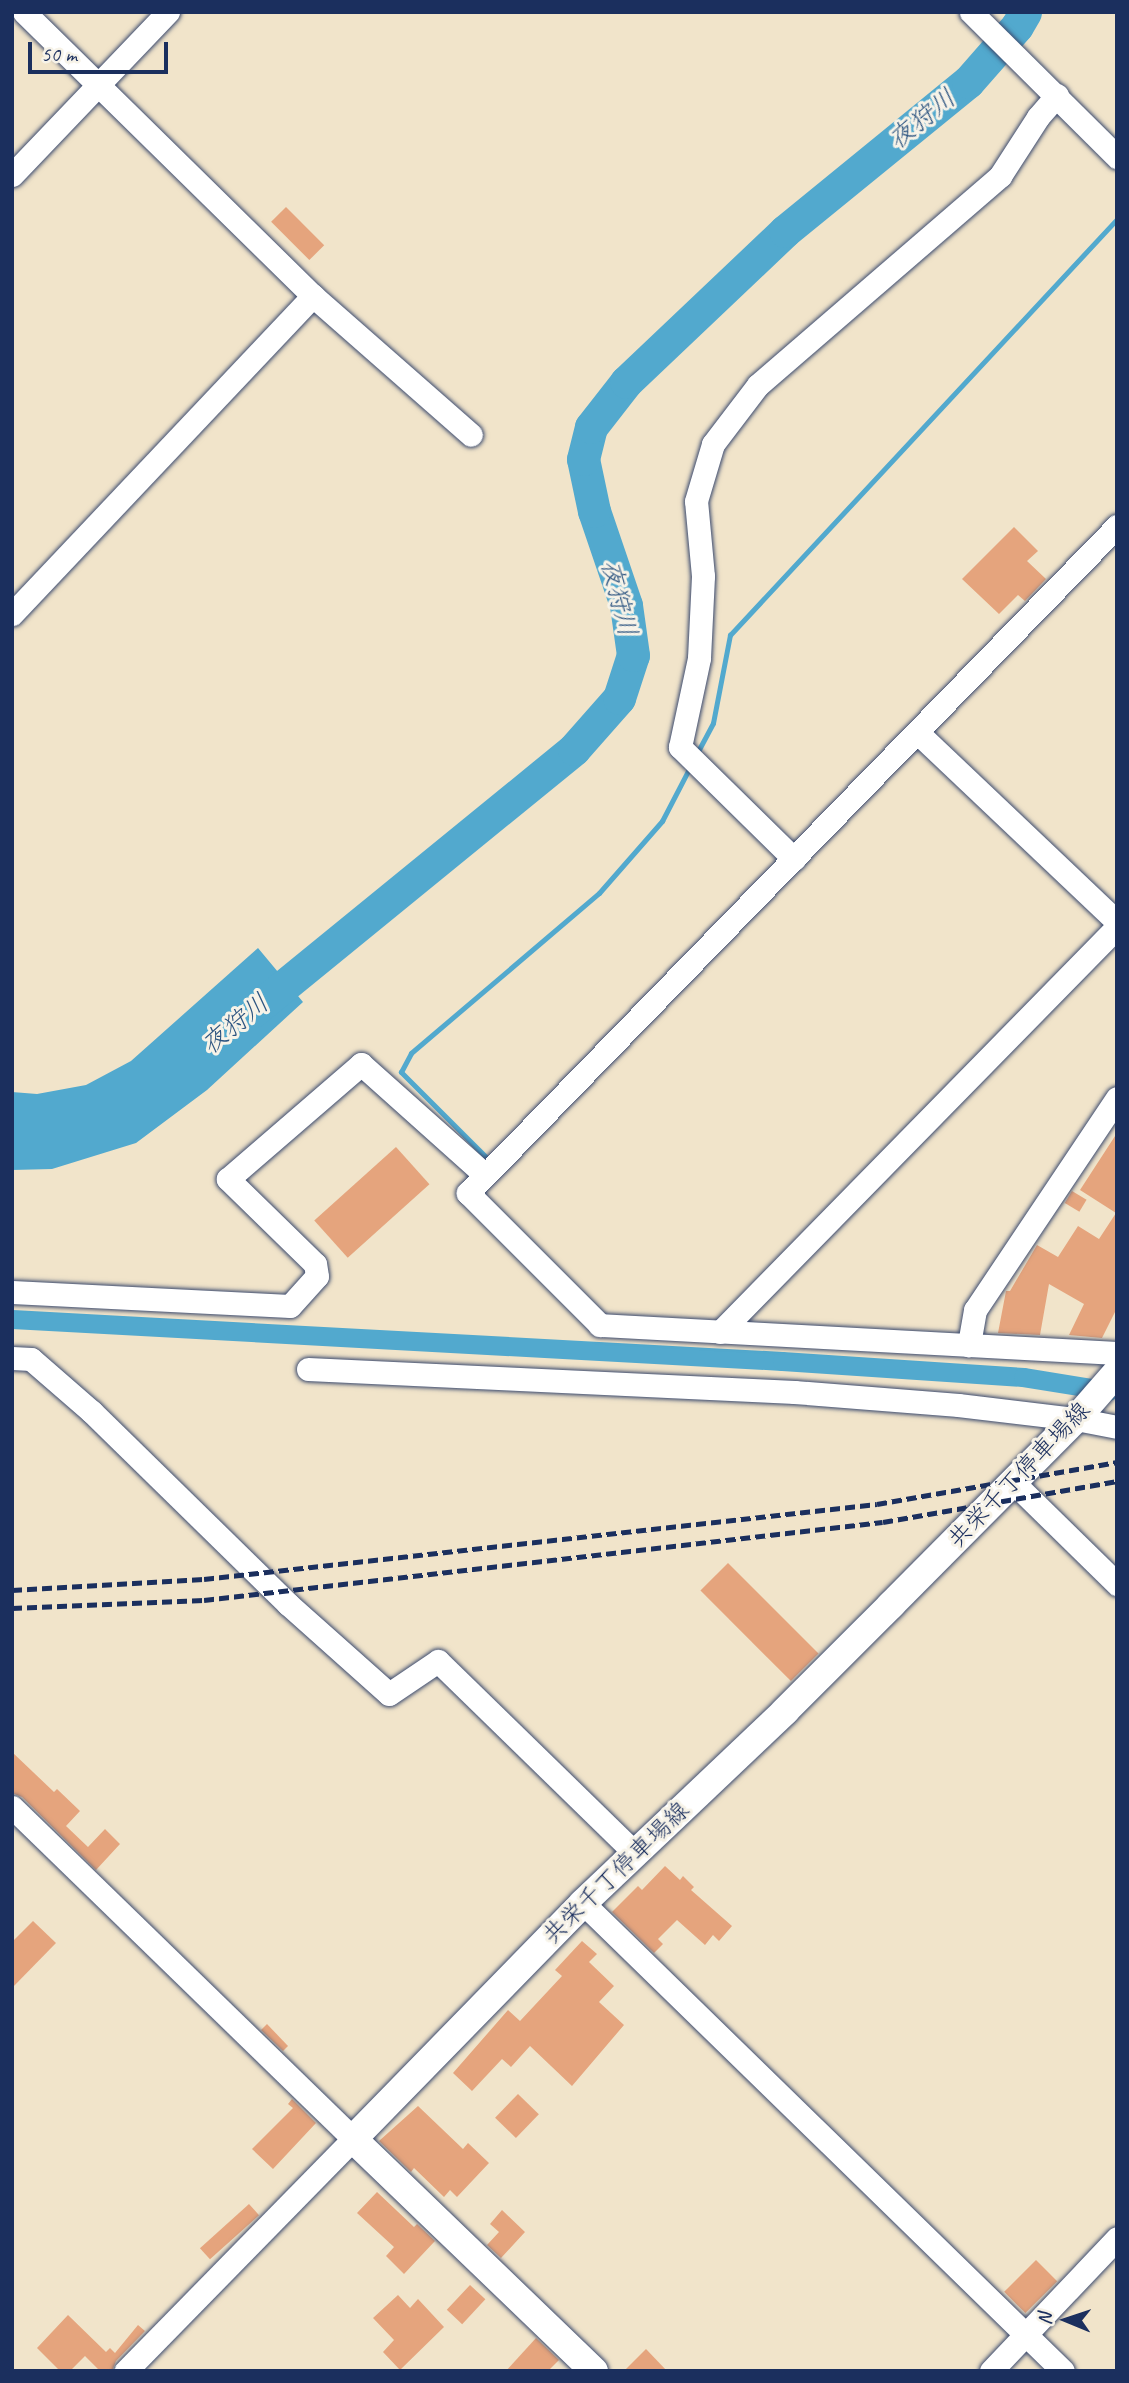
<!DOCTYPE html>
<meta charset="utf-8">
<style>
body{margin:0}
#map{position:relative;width:1129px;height:2383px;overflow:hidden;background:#f1e4ca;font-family:Caveat,"Klee One",sans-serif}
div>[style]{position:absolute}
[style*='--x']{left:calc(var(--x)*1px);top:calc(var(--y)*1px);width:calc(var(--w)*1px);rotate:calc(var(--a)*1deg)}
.water>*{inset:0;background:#52a9ce}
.stream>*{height:5px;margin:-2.5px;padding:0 2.5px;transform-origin:2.5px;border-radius:2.5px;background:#52a9ce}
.canal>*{height:19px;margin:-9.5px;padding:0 9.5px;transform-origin:9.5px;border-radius:9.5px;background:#52a9ce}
.river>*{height:33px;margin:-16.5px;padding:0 16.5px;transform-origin:16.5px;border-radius:16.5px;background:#52a9ce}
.building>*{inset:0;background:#e5a47d;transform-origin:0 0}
.roads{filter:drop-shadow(0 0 2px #3b4a6e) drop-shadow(0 0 2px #3b4a6e)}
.minor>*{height:23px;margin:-11.5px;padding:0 11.5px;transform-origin:11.5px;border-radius:11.5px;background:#fff}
.major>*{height:28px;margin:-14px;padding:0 14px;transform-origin:14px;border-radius:14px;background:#fff}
.rail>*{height:5px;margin-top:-2.5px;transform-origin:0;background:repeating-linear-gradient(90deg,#1b2f5e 0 10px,transparent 0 15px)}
span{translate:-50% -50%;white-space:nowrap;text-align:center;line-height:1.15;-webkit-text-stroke:6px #f7f3e8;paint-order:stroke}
.street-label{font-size:24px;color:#1b2f5e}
.water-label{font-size:26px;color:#2c5480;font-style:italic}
.frame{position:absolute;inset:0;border:14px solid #1b2f5e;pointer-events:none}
.north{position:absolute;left:1031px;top:2285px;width:70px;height:70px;-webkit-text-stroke:5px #f7f3e8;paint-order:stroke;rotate:272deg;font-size:19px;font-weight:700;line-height:28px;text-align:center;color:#1b2f5e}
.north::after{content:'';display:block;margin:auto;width:24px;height:32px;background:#1b2f5e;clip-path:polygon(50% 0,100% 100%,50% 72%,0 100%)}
.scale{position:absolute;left:28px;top:42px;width:140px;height:32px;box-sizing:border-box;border:4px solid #1b2f5e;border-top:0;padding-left:9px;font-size:21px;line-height:24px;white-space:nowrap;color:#1b2f5e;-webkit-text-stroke:5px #f7f3e8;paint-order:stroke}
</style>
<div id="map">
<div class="water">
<div style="clip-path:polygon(258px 948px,303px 1002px,207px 1090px,136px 1143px,52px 1169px,12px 1170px,12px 1092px,37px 1094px,86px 1085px,131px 1061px)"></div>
</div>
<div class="stream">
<div style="--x:696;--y:755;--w:36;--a:-62"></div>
<div style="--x:713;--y:723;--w:90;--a:-79.1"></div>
<div style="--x:730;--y:635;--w:568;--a:-47.07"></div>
<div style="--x:487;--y:1158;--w:122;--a:-135"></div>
<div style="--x:401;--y:1072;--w:21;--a:-62"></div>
<div style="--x:411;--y:1053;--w:247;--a:-40.4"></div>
<div style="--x:599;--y:893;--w:96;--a:-48.8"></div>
<div style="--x:662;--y:821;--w:61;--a:-62.6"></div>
</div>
<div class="canal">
<div style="--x:12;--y:1319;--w:771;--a:3.12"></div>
<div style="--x:782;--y:1361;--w:242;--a:3.8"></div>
<div style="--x:1023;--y:1377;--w:87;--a:9.2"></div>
</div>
<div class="river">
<div style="--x:253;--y:1011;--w:414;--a:-39.2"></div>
<div style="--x:574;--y:749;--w:68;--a:-48.6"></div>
<div style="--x:619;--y:698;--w:45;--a:-72"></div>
<div style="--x:633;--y:655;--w:50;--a:-98"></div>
<div style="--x:626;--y:605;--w:99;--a:-108.8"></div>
<div style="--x:594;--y:511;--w:53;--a:-101.9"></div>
<div style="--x:583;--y:459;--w:33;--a:-76"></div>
<div style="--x:591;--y:427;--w:57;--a:-52.1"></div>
<div style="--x:626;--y:382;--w:219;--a:-43.5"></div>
<div style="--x:785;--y:231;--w:236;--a:-39.2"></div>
<div style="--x:968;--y:82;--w:74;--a:-48.8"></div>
<div style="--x:1017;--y:26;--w:16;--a:-60"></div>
</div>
<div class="building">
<div style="left:286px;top:207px;width:54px;height:21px;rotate:45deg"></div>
<div style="clip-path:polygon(1014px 527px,1038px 551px,1027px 561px,1046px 579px,1025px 601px,1018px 595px,999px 614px,962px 579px)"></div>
<div style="clip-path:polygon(1117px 1133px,1117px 1308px,1102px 1338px,1069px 1335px,1084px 1304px,1049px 1284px,1040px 1335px,998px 1333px,1006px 1291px,1010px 1291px,1037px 1245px,1058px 1257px,1078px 1226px,1099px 1239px,1116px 1213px,1080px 1190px)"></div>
<div style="left:396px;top:1147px;width:50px;height:110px;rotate:48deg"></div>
<div style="left:1072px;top:1191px;width:17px;height:14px;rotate:31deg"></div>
<div style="left:728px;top:1563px;width:128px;height:39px;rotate:45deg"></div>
<div style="clip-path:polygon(12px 1752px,54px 1792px,57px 1789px,80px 1811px,66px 1826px,88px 1847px,105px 1829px,120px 1844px,96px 1870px,22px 1797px,12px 1793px)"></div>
<div style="clip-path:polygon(665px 1866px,680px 1880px,683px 1876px,694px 1887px,691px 1890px,732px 1926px,719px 1941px,713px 1935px,705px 1945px,677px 1920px,658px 1939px,663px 1944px,654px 1953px,612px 1912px,638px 1886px,642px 1890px)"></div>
<div style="clip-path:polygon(33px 1921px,56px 1943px,12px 1988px,12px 1942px)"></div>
<div style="clip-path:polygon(582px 1941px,597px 1954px,589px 1962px,614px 1986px,599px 2002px,624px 2025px,572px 2086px,530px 2046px,511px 2067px,502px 2059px,472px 2091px,453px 2073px,508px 2010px,520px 2021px,562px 1976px,555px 1970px)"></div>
<div style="clip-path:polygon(267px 2024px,288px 2046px,283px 2051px,261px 2030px)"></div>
<div style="left:518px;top:2094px;width:29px;height:33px;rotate:44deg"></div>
<div style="clip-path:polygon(292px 2099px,316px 2123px,273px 2169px,252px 2149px,293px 2108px,288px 2104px)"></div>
<div style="clip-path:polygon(418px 2106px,463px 2149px,468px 2143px,489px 2163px,457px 2197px,450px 2190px,444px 2197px,414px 2168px,411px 2172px,379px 2141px)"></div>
<div style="clip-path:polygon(377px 2192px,414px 2227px,417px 2224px,435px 2241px,404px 2274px,386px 2256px,394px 2247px,357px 2213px)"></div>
<div style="left:249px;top:2204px;width:15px;height:66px;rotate:48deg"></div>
<div style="clip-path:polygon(502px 2210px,525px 2232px,501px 2258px,487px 2245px,499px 2232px,490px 2224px)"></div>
<div style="left:1036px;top:2260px;width:30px;height:45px;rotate:45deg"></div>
<div style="left:470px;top:2285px;width:21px;height:34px;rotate:43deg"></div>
<div style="clip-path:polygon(398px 2295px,410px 2308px,418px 2299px,444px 2327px,400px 2370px,383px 2352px,394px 2340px,373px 2318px)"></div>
<div style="clip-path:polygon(68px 2315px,106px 2352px,110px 2348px,115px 2353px,138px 2325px,145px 2331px,116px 2361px,112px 2371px,100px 2371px,85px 2356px,70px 2371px,60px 2371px,37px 2348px)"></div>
<div style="clip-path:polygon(536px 2338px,559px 2360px,548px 2371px,506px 2371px)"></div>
<div style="clip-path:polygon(646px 2349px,667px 2371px,624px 2371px)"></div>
</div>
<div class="roads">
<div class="minor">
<div style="--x:24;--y:12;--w:405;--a:44.5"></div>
<div style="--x:313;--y:296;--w:210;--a:41.3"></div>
<div style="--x:971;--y:12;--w:206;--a:44.8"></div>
<div style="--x:12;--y:175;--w:226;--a:-46.3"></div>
<div style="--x:12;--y:614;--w:438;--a:-46.6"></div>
<div style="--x:918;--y:733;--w:274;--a:43.5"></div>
<div style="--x:794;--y:859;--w:160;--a:-135.5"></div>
<div style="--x:680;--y:747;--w:91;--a:-77.9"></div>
<div style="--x:699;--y:658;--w:82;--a:-87.2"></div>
<div style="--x:703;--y:576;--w:75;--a:-95.3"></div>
<div style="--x:696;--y:501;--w:59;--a:-73.4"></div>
<div style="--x:713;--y:444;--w:74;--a:-52.7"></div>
<div style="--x:758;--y:385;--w:320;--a:-40.8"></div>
<div style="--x:1000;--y:176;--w:70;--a:-57.2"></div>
<div style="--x:1038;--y:117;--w:29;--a:-49"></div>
<div style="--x:1117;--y:1098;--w:255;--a:123.8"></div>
<div style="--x:975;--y:1310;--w:36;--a:100"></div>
<div style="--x:969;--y:1345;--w:148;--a:3.1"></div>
<div style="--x:12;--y:1292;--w:278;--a:2.9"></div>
<div style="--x:290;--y:1306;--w:40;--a:-48"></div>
<div style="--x:317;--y:1276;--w:12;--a:-99"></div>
<div style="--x:315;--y:1264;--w:122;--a:-135.7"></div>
<div style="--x:228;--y:1179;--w:176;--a:-40.8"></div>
<div style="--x:361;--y:1064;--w:166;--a:41.8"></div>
<div style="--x:720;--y:1332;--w:567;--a:-45.57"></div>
<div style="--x:969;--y:1345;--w:370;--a:-176.9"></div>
<div style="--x:600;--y:1325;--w:187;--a:-135"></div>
<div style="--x:468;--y:1193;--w:931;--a:-45.78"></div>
<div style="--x:12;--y:1358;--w:19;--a:3"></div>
<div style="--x:31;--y:1359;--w:81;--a:41"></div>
<div style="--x:92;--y:1412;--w:274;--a:44.4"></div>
<div style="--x:288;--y:1604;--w:135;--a:41.7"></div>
<div style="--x:389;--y:1694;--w:59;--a:-34"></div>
<div style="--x:438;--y:1661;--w:275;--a:44.3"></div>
<div style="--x:308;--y:1369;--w:487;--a:2.7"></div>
<div style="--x:794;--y:1392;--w:165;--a:4.5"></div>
<div style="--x:958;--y:1405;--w:119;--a:6.8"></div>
<div style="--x:1076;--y:1419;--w:42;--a:11"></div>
<div style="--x:1013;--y:1482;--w:146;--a:44.4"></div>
<div style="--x:12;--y:1807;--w:476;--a:44.2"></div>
<div style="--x:353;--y:2139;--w:325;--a:134.4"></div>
<div style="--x:583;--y:1903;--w:670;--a:44.27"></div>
<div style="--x:991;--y:2371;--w:183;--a:-46.5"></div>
</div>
<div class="major">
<div style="--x:594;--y:2371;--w:335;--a:-136.1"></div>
<div style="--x:353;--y:2139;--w:330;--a:-45.7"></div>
<div style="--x:583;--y:1903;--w:279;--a:-43.5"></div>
<div style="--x:785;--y:1711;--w:150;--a:-45"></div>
<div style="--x:891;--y:1605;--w:262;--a:-45.2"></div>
<div style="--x:1076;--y:1419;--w:62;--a:-48.9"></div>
</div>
</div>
<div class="rail">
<div style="--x:12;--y:1590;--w:192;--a:-3.3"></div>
<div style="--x:204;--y:1579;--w:677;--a:-6.36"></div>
<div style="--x:877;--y:1504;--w:244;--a:-9.9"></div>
<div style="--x:12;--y:1608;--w:192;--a:-2.4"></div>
<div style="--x:204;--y:1600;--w:683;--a:-6.55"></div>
<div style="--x:883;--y:1522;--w:238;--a:-9.9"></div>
</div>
<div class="street-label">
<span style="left:1019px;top:1475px;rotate:-46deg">共栄千丁停車場線</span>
<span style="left:616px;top:1873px;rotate:-44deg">共栄千丁停車場線</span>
</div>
<div class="water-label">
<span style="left:922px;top:119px;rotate:-39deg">夜狩川</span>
<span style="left:619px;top:598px;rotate:76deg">夜狩川</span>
<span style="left:235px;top:1024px;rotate:-39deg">夜狩川</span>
</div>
<div class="frame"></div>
<div class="north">N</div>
<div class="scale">50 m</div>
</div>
